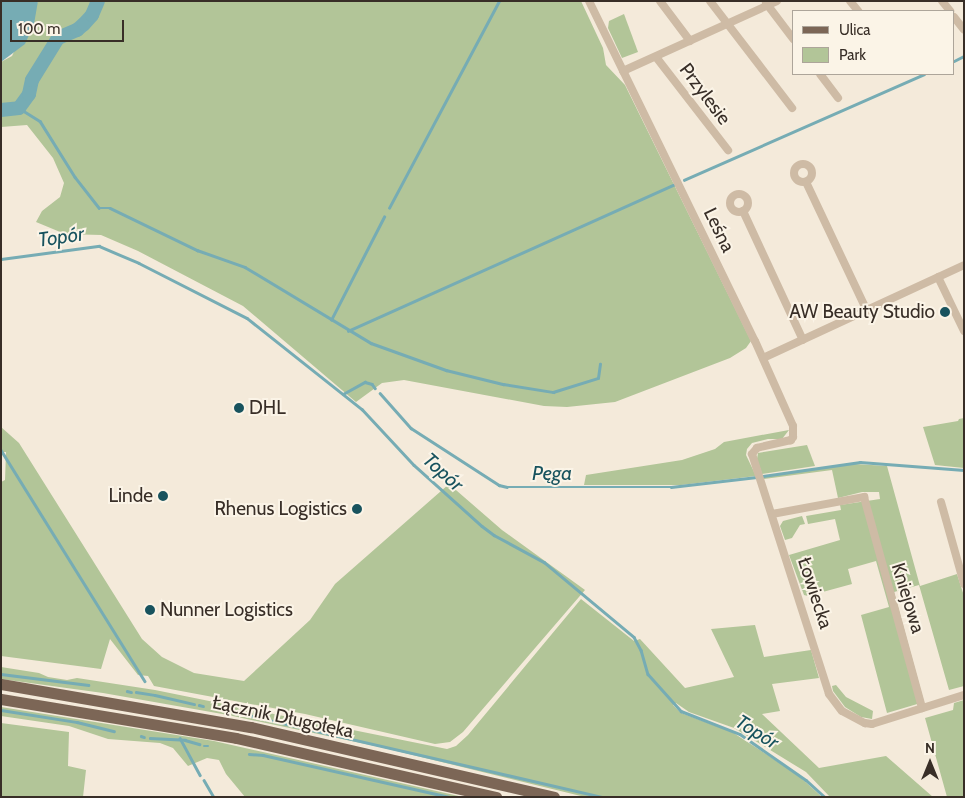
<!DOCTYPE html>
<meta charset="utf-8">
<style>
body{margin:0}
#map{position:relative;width:965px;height:798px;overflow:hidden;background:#f4eada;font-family:Cabin,sans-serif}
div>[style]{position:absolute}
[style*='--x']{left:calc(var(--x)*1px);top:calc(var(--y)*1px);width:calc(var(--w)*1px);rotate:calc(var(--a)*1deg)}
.green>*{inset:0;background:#b2c598}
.water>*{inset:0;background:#76acb4}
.stream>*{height:2.5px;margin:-1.25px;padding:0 1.25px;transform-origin:1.25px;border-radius:1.25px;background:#76acb4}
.river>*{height:14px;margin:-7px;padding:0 7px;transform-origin:7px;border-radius:7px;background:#76acb4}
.street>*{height:8px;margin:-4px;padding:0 4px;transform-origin:4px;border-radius:4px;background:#cebba5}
.street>.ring{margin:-4px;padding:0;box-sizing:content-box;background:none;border:8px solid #cebba5;border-radius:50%}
.primary>*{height:11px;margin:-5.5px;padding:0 5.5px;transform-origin:5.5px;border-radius:5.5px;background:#7c6656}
.dots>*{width:14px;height:14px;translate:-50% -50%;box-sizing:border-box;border:2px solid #fbf4e7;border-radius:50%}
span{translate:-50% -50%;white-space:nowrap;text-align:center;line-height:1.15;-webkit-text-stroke:4px #fbf4e7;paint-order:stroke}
.street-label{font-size:19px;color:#382e27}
.poi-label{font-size:19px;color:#382e27}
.right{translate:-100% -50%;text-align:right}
.left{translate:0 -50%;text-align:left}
.water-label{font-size:20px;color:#18535e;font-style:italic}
.frame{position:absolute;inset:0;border:2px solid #382e27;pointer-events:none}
.legend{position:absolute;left:792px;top:10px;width:162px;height:65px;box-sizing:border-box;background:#fbf4e7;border:1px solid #ada59a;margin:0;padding:6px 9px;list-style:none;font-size:15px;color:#382e27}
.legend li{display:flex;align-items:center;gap:10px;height:25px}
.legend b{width:25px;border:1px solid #ada59a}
.north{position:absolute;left:905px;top:738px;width:50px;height:50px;-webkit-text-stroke:4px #fbf4e7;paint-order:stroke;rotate:0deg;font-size:14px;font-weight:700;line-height:20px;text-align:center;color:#382e27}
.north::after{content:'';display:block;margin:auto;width:18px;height:22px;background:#382e27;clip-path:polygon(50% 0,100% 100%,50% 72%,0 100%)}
.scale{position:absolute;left:10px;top:20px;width:114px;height:22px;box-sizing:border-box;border:2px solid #382e27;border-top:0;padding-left:6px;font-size:15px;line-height:18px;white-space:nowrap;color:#382e27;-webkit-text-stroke:4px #fbf4e7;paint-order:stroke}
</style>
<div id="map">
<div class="green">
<div style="clip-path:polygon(38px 1px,581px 1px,603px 48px,606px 65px,625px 85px,751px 341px,746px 348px,730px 358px,615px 402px,567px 407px,544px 406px,404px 380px,382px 383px,356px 402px,243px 306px,138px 251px,101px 235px,65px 234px,36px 222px,42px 211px,60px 197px,64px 183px,53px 158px,27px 125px,1px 127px,1px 62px,12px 56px)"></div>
<div style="clip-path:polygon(624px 14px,638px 52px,622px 58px,608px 28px,609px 21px)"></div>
<div style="clip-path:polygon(964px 418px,964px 468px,935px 465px,923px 427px,958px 421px,959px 419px)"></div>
<div style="clip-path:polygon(1px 427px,19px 443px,142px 639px,162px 657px,194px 673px,244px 681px,310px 620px,335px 584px,449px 484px,502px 530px,585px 590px,463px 732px,450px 742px,435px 744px,305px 714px,154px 686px,148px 676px,138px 675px,110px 639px,101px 669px,1px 656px,1px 482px,5px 480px,6px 452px,1px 452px)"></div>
<div style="clip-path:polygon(789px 430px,782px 439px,768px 439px,752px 443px,747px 449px,746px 455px,756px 476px,681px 485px,584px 485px,586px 475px,682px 460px,715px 449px,724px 442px)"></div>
<div style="clip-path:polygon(807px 445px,815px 466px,762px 474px,757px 459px,758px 453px)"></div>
<div style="clip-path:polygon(855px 464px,887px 466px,920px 586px,957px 574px,964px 596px,964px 686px,949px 690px,919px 585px,894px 592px,924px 702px,887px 713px,861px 615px,889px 607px,876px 561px,848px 569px,852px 584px,808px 596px,804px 595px,789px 555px,840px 540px,835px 519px,808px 524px,806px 516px,841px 510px,840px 505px,880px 499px,879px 492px,862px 492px,838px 498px,832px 470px,764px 479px,764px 477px)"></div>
<div style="clip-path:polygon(802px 516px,805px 524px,800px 525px,792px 538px,785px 540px,780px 526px,783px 521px)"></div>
<div style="clip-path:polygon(581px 599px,634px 641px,640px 639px,685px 688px,734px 677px,711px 629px,755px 625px,764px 657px,811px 650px,819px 678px,772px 684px,780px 711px,762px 714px,819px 768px,886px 756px,933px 797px,830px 797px,806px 772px,734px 728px,689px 712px,676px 703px,673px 705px,681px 713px,732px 732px,766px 754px,800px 777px,822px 797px,585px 797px,380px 747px,228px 715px,103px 693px,1px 679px,1px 667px,39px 673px,48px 677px,67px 680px,77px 678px,155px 690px,447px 749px,456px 746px,468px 735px)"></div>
<div style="clip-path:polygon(836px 685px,846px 697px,873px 711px,872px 719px,861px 717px,845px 707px,833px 691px,832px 686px)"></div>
<div style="clip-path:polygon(964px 700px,964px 797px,947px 797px,925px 718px,953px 710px,954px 703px)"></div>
<div style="clip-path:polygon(1px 707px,214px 741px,463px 797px,245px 797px,226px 774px,219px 760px,207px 758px,188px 766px,173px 748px,160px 743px,108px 739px,69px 726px,1px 716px)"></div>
<div style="clip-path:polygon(1px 723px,69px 732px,68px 766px,86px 770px,83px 797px,1px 797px)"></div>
</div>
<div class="water">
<div style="clip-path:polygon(1px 1px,38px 1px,34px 24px,25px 44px,1px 62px)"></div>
</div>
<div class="stream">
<div style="--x:954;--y:61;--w:11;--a:-27"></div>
<div style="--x:19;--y:108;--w:25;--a:32"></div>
<div style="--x:40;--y:121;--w:66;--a:58"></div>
<div style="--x:75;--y:177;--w:39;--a:52"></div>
<div style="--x:99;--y:208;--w:11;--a:0"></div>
<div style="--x:110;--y:208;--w:97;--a:25.8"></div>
<div style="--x:197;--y:250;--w:51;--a:19.5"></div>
<div style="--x:245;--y:267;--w:147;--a:31.1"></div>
<div style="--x:371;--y:343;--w:80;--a:19.8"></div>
<div style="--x:446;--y:370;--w:59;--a:13.8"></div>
<div style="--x:503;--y:384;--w:51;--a:9.1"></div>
<div style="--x:553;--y:392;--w:47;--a:-17.3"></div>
<div style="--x:598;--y:378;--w:14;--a:-82"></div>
<div style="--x:684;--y:180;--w:262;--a:-23.8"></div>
<div style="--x:389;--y:208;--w:234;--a:-62"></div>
<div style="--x:1;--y:259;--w:99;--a:-7.6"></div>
<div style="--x:99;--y:246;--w:43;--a:23"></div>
<div style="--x:139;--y:263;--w:121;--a:27"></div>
<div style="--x:247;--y:318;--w:147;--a:38.4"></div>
<div style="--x:362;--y:409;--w:76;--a:47.1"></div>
<div style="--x:414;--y:465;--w:91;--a:41.9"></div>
<div style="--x:482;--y:526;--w:15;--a:37"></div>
<div style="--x:494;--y:535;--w:57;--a:28.4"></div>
<div style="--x:544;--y:562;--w:117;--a:39.8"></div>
<div style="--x:634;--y:637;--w:15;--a:62"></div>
<div style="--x:641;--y:650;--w:25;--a:74"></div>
<div style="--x:648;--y:674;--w:50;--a:48.3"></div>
<div style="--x:681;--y:711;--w:63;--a:21.3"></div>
<div style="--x:740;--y:734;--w:80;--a:34.9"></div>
<div style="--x:806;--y:780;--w:25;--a:42"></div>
<div style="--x:331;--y:320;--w:116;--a:-62.8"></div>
<div style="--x:348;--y:331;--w:359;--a:-24.2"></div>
<div style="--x:380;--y:393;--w:47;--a:48.5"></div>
<div style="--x:411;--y:428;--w:105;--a:32.9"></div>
<div style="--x:499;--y:485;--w:8;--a:14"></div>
<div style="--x:507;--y:487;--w:164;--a:0"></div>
<div style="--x:671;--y:487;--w:86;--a:-6.7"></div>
<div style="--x:343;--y:394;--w:25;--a:-29"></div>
<div style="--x:365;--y:382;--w:7;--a:16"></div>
<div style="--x:372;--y:384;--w:5;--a:53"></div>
<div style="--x:1;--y:450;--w:272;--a:58.1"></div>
<div style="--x:763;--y:476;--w:98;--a:-8.2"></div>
<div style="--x:860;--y:462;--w:104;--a:4.4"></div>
<div style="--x:1;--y:674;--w:88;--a:7.2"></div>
<div style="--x:127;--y:691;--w:4;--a:14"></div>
<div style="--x:136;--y:692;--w:18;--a:9"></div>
<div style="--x:155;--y:695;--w:40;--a:13"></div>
<div style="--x:199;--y:705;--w:4;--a:14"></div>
<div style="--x:1;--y:710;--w:77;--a:9"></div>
<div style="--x:77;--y:722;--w:38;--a:14"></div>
<div style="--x:243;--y:714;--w:369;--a:13"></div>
<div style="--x:141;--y:736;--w:3;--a:18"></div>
<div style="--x:150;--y:738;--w:35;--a:3"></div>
<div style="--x:185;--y:740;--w:15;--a:16"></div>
<div style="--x:180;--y:738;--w:42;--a:61.6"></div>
<div style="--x:204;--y:746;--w:4;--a:0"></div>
<div style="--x:249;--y:754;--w:14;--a:4"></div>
<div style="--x:263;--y:755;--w:192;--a:12.7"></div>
<div style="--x:204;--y:780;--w:20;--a:60"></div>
</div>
<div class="river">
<div style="--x:1;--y:110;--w:18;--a:-6"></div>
<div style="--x:19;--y:108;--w:17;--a:-54"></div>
<div style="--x:29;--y:94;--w:14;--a:-78"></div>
<div style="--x:32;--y:80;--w:49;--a:-58.2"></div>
<div style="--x:58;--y:38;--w:21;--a:-23"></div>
<div style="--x:77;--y:30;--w:9;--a:-41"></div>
<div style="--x:84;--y:24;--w:12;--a:-48"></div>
<div style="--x:92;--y:15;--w:15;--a:-67"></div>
</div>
<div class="street">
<div style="--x:589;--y:1;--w:378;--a:64"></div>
<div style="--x:755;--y:341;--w:93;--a:65.9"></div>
<div style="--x:793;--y:426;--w:11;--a:90"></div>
<div style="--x:793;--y:437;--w:4;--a:124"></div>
<div style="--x:791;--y:440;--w:35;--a:167"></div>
<div style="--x:757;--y:448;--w:8;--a:130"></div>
<div style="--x:752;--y:454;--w:252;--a:72.2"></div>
<div style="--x:829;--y:694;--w:21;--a:53"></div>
<div style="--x:842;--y:711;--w:26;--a:28"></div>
<div style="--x:865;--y:723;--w:7;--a:8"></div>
<div style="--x:872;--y:724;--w:96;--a:-17.5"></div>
<div style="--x:660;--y:1;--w:50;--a:53.1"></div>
<div style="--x:710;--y:1;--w:135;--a:52.5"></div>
<div style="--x:850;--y:1;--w:13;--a:51"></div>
<div style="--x:942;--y:1;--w:13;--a:51"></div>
<div style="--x:766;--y:3;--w:46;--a:52.9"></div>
<div style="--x:954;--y:17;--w:16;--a:52"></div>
<div style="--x:656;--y:57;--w:118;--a:52.3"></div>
<div style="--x:623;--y:71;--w:169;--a:-24.4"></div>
<div style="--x:820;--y:74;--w:30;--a:53"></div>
<div class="ring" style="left:794px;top:164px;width:10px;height:10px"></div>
<div style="--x:806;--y:182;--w:143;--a:64.7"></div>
<div class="ring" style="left:730px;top:194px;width:10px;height:10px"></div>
<div style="--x:743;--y:211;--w:142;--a:65.1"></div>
<div style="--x:938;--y:277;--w:60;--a:64.3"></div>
<div style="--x:763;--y:358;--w:221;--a:-24.8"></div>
<div style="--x:941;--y:502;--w:85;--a:74.3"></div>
<div style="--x:772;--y:514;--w:94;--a:-10.5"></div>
<div style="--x:864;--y:497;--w:219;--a:74.6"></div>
</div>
<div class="primary">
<div style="--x:1;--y:684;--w:254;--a:9.8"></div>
<div style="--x:251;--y:727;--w:311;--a:13"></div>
<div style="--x:1;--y:699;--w:238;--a:9.4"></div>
<div style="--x:236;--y:738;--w:267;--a:12.8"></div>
</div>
<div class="dots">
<div style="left:945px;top:312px;background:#18535e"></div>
<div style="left:239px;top:408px;background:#18535e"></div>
<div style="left:163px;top:496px;background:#18535e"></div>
<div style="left:357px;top:509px;background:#18535e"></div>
<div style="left:150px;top:610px;background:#18535e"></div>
</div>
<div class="street-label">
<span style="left:705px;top:94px;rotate:53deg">Przylesie</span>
<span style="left:719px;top:230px;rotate:64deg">Leśna</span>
<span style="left:815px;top:593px;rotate:72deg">Łowiecka</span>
<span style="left:908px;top:598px;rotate:73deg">Kniejowa</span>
<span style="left:283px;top:717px;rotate:12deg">Łącznik Długołęka</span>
</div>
<div class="poi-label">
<span class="right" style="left:935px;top:312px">AW Beauty Studio</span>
<span class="left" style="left:249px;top:408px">DHL</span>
<span class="right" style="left:153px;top:496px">Linde</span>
<span class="right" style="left:347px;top:509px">Rhenus Logistics</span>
<span class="left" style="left:160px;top:610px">Nunner Logistics</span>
</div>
<div class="water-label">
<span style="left:61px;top:237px;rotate:-8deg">Topór</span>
<span style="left:443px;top:472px;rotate:42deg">Topór</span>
<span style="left:552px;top:473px">Pęga</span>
<span style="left:757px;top:732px;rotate:32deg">Topór</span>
</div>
<div class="frame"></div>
<ul class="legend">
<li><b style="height:6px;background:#7c6656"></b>Ulica</li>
<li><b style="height:14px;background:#b2c598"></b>Park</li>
</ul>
<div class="north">N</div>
<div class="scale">100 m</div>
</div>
